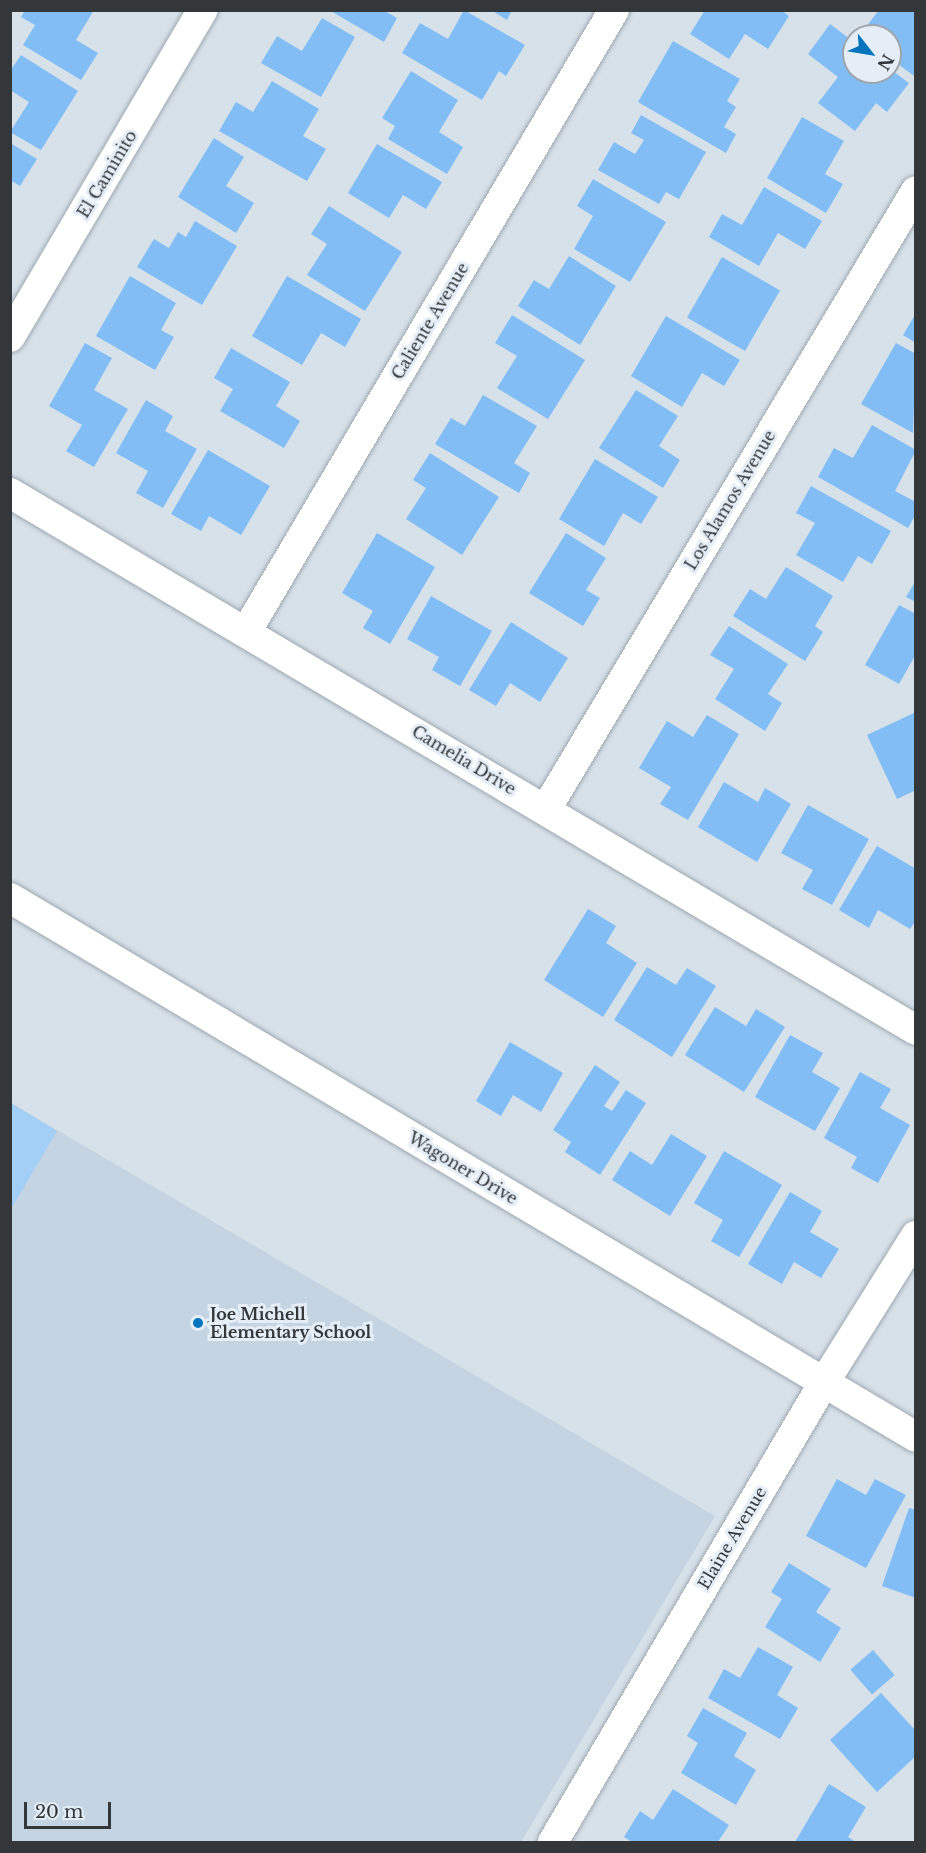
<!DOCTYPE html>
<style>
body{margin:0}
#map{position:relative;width:926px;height:1853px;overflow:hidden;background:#d7e1ea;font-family:"Libre Baskerville",serif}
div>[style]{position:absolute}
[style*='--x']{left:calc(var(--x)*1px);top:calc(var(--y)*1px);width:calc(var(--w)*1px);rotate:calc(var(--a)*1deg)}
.built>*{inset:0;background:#c5d4e2}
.green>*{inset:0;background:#a3cef6}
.building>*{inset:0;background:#82bef5;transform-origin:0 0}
.roads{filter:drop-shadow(0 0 2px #9ea7b0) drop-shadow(0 0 2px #9ea7b0)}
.minor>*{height:30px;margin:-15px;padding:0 15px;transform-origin:15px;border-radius:15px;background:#fff}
.dots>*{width:16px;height:16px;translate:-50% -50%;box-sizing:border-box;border:3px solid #e5eef7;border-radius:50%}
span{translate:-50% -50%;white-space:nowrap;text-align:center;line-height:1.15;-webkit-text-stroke:6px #e5eef7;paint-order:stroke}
.street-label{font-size:16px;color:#33373a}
.poi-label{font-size:16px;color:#33373a;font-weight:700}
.left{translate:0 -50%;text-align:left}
.frame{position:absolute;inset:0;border:12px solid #33373a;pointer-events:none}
.north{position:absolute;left:842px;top:24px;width:60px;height:60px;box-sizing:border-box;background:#e5eef7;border:2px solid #9ea5ab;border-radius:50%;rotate:121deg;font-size:16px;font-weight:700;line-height:24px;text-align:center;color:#33373a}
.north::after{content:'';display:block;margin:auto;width:21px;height:27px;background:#0174be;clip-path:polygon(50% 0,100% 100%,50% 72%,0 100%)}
.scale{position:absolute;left:24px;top:1802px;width:87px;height:27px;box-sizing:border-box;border:3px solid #33373a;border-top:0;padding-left:8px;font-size:18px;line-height:21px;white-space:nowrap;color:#33373a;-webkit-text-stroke:4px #e5eef7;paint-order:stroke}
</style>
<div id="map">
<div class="built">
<div style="clip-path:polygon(11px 1103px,715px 1516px,521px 1842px,11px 1842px)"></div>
</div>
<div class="green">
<div style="clip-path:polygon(11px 1103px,57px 1131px,11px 1209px)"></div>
</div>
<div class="building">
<div style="clip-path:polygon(25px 10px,94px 10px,76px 40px,98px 53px,81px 80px,23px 45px,35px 25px,21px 17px)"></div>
<div style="clip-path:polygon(329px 10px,383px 10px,397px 18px,384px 42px)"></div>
<div style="clip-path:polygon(464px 10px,525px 45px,506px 76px,499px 71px,482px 100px,402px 53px,420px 23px,448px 39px)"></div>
<div style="clip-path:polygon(491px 10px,512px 10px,507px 20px)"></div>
<div style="clip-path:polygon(705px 10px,781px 10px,789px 16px,768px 49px,745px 34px,729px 59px,690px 34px)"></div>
<div style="clip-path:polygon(879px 10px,916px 10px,914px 76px,890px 58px,890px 36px,859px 36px)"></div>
<div style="clip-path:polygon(322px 18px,355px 37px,321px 97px,261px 63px,277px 36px,302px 51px)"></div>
<div style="clip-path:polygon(830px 24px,854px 42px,854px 72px,890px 72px,890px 69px,909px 83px,887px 112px,876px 103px,855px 131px,818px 103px,838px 77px,808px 54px)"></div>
<div style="clip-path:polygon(673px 41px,740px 79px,727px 101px,736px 107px,724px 127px,736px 134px,726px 153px,638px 102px)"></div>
<div style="clip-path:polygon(21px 55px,78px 91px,41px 150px,10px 132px,29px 102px,10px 90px,10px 71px)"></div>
<div style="clip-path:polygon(411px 71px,458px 100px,439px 132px,463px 147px,447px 174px,388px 139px,395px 126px,382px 118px)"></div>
<div style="clip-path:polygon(272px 81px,319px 109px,303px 136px,326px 149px,307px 181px,219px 131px,236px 102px,253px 112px)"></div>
<div style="clip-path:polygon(641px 115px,706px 152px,679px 199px,666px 192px,659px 204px,598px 170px,614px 142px,635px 154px,644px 140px,631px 133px)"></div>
<div style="clip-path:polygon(802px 117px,844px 141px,825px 174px,843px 184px,826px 213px,767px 178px)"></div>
<div style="clip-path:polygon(214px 138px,244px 157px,226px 186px,254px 203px,236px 233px,178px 197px)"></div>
<div style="clip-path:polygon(10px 143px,37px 159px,20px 186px,10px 180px)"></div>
<div style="clip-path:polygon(377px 144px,442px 182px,426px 209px,403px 195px,389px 218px,348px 193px)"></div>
<div style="clip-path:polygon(593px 179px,666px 222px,630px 282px,574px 249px,593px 216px,577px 206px)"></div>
<div style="clip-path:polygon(764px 187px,822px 221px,805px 249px,778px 233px,759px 266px,709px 237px,722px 214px,742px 225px)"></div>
<div style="clip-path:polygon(329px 206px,402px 252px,365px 311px,307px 275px,327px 244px,311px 234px)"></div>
<div style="clip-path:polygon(195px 221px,237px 246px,202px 305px,137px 267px,154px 239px,169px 248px,178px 232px,186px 237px)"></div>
<div style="clip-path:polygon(569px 256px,616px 286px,580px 345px,518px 306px,534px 280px,549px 289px)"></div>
<div style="left:722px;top:257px;width:67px;height:70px;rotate:30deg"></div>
<div style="clip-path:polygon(130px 276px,176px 303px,161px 330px,174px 337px,155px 370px,96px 336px)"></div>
<div style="clip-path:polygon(287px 276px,361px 319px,345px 347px,321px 333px,302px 365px,252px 336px)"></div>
<div style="clip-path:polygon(916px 313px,916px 343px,903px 335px)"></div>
<div style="clip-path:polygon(512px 315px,585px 360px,548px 419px,497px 388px,517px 356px,495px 343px)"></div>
<div style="clip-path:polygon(666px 316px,740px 360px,724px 386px,702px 373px,682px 407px,631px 376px)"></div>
<div style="clip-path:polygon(85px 343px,112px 358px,94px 390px,128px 409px,94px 467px,66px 451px,82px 425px,49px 406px)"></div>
<div style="clip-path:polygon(896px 343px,916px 354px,913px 433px,861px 404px)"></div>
<div style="clip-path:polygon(231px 348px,290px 382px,276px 406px,300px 421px,284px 448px,220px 411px,233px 389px,214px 378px)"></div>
<div style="clip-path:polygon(636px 390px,678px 416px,659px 446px,680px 460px,663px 488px,599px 448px)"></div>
<div style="clip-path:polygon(483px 395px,537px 426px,514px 463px,530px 473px,519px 493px,435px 444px,451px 418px,465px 426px)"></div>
<div style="clip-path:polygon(146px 400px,173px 416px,165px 431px,197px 449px,163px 508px,136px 493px,148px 471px,116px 453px)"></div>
<div style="clip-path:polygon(872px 425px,916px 450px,895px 491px,916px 502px,916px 514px,908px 528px,818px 477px,834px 448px,853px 458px)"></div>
<div style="clip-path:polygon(208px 450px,270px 486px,241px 535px,209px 516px,201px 531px,171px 514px)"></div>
<div style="clip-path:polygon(430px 453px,499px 497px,462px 555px,406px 519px,426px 488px,413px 480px)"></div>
<div style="clip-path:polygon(595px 459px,658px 497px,641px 524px,623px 513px,604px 546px,559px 519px)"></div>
<div style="clip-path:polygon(811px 486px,891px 531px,872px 564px,858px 556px,843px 582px,796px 555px,815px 523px,796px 513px)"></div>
<div style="clip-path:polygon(377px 533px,435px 567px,390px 644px,363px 628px,373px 611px,342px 593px)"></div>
<div style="clip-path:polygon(566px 533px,606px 558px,586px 590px,600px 598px,583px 626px,529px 593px)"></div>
<div style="clip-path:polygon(786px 567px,833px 596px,815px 626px,823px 632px,805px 661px,733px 616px,750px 589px,766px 599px)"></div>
<div style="clip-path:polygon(916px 580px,916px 602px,906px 597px)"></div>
<div style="clip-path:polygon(431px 596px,492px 631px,460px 686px,432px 670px,439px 657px,407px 639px)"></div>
<div style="clip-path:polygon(899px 605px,916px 614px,916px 654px,899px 684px,865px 665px)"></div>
<div style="clip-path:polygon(511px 622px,568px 658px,540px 702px,510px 683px,496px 706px,469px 690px)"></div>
<div style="clip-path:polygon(729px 626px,788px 664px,768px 694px,782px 703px,765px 731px,715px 699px,734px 669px,710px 655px)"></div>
<div style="clip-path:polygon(916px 712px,916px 790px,897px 799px,867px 735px)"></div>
<div style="clip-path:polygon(707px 715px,739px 734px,688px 820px,660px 804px,671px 787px,639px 768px,667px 721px,693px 737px)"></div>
<div style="clip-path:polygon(724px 782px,758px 802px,765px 788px,791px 804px,757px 862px,698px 827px)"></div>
<div style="clip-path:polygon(808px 805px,869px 839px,832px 905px,802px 889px,813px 870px,781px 853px)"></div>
<div style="clip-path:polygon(877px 846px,916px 869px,916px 920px,910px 929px,878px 910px,869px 928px,839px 910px)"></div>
<div style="clip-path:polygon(588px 909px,616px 926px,606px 943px,637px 963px,603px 1017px,544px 980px)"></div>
<div style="clip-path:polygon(647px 967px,676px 985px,687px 968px,716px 986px,672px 1057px,614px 1020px)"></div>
<div style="clip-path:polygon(715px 1007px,746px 1026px,756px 1009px,785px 1027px,744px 1092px,685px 1055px)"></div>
<div style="clip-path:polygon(790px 1035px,823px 1053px,812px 1072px,840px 1088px,815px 1131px,755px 1097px)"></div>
<div style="clip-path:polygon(510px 1042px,563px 1073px,541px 1112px,513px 1095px,501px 1116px,476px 1101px)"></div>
<div style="clip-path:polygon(595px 1065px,620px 1082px,604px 1106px,612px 1111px,626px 1090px,646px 1103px,600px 1175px,565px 1152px,571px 1142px,553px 1130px)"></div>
<div style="clip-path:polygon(860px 1072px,891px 1089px,880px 1108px,910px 1125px,878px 1183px,851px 1168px,857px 1157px,824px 1138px)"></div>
<div style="clip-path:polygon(671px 1134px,707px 1156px,670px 1216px,612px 1180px,630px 1151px,652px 1165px)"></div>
<div style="clip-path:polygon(724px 1151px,782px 1185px,739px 1257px,711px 1241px,723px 1220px,694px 1203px)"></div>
<div style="clip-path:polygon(790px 1192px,822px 1211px,810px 1232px,839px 1249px,821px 1278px,794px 1262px,782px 1284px,748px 1264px)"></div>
<div style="clip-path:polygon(837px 1479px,866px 1495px,875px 1479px,906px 1495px,866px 1568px,806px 1536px)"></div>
<div style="clip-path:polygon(909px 1508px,916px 1510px,916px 1598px,882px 1586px)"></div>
<div style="clip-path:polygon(789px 1563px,831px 1589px,816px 1612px,841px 1628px,820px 1662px,765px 1627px,782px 1599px,771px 1592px)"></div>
<div style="clip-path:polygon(758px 1647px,793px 1667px,777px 1695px,798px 1708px,780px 1739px,708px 1698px,724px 1669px,740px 1678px)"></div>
<div style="left:873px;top:1650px;width:33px;height:30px;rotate:49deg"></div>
<div style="clip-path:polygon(881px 1693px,916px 1731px,916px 1756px,877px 1792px,830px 1740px)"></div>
<div style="clip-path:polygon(703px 1708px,747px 1733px,734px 1756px,756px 1770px,736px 1805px,681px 1773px,698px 1743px,687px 1736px)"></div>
<div style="clip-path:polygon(829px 1784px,866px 1807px,848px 1837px,856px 1842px,795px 1842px)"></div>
<div style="clip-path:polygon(673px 1789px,729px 1825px,718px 1842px,632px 1842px,624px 1837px,640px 1811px,653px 1820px)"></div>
</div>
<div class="roads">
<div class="minor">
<div style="--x:10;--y:337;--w:380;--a:-59.5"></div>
<div style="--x:10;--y:493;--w:1053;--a:30.66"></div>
<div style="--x:246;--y:632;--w:723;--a:-59.39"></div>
<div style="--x:546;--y:809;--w:720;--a:-59.09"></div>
<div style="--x:10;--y:898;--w:1054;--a:30.75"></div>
<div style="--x:553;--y:1842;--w:532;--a:-59.48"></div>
<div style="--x:823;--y:1384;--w:175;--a:-57.9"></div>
</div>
</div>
<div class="dots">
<div style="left:198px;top:1323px;background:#0174be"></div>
</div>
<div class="street-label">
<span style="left:107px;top:174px;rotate:-59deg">El Caminito</span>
<span style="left:430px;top:321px;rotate:-59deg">Caliente Avenue</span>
<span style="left:730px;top:500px;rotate:-59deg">Los Alamos Avenue</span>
<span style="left:464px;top:760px;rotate:31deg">Camelia Drive</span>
<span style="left:463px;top:1168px;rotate:31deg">Wagoner Drive</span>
<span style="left:732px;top:1538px;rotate:-59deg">Elaine Avenue</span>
</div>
<div class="poi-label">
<span class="left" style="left:210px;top:1323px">Joe Michell<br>Elementary School</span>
</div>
<div class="frame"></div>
<div class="north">N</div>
<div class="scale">20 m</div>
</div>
